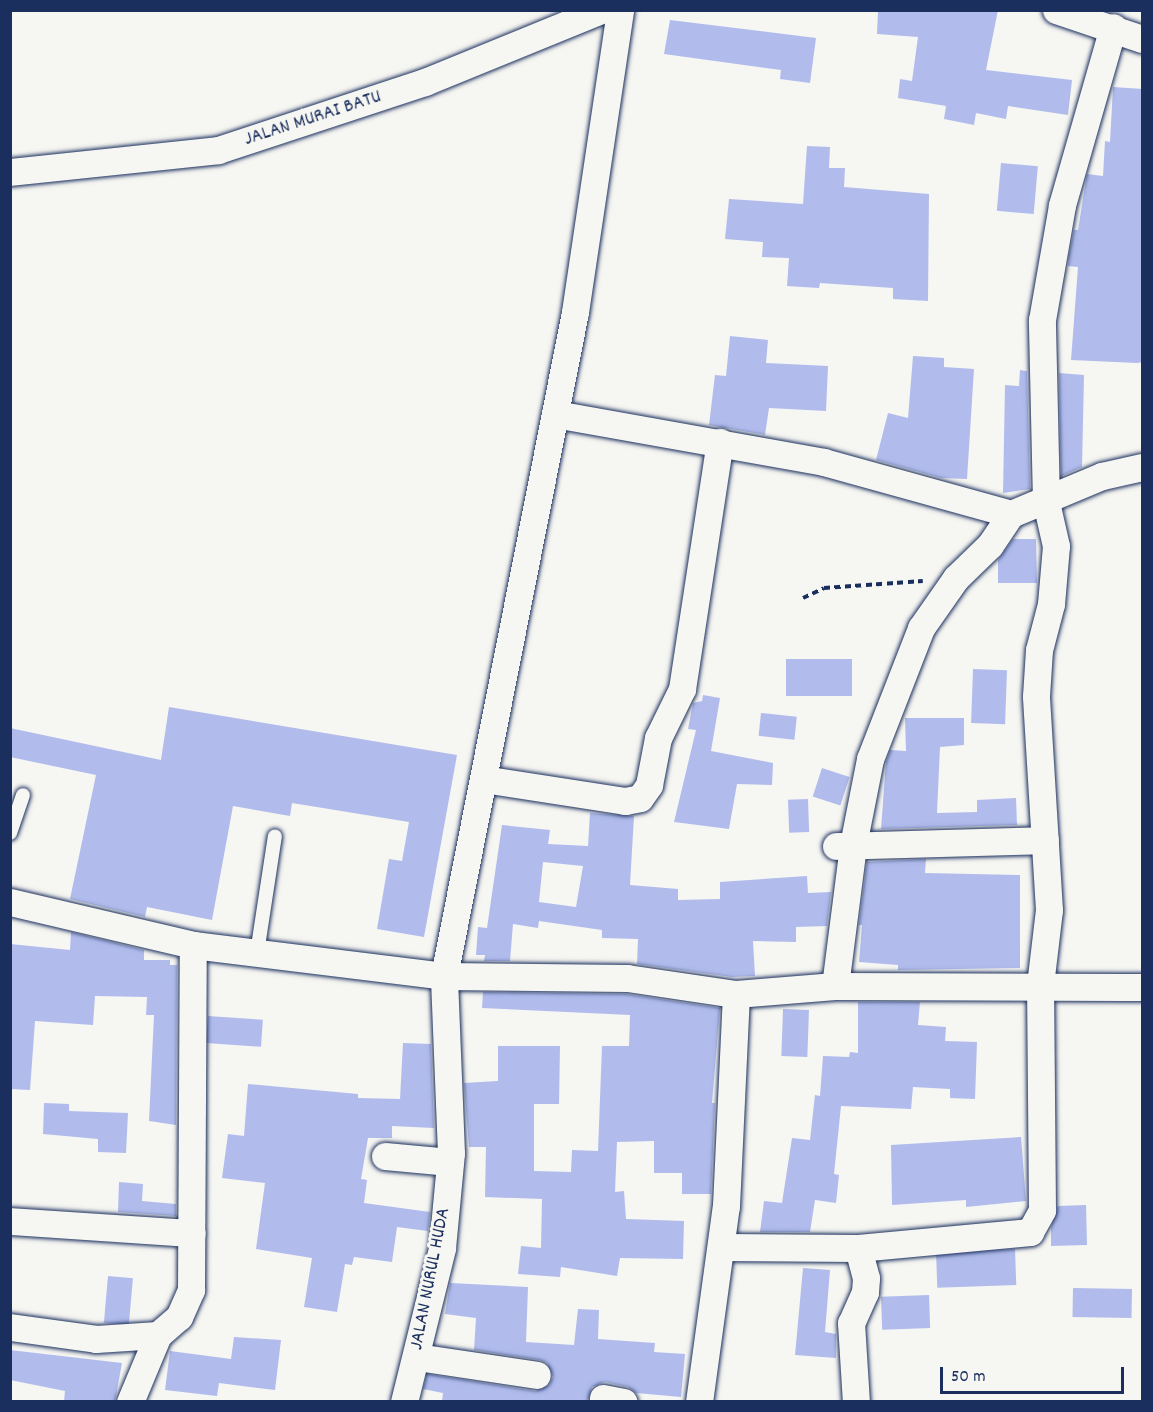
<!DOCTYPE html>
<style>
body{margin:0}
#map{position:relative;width:1153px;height:1412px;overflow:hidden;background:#f6f6f2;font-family:Dekko,sans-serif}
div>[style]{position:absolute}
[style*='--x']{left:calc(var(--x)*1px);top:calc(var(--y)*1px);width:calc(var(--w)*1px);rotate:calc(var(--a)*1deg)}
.building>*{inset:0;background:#b1bced;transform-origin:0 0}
.path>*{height:4px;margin-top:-2px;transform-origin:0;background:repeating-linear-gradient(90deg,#1b2f5e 0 6px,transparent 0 10.5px)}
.roads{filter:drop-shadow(0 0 2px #1b2f5e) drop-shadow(0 0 2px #1b2f5e)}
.lane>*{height:14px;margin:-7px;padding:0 7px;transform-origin:7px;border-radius:7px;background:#f6f6f2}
.street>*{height:27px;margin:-13.5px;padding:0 13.5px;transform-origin:13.5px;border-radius:13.5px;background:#f6f6f2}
span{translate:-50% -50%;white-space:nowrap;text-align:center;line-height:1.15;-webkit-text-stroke:6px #f6f6f2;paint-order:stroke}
.street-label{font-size:20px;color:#1b2f5e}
.frame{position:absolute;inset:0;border:12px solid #1b2f5e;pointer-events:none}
.scale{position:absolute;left:940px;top:1367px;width:184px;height:27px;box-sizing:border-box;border:3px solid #1b2f5e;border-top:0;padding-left:8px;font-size:18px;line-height:21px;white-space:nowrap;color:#1b2f5e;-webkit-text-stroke:4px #f6f6f2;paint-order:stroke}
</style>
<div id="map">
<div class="building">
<div style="clip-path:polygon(878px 10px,998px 10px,986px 70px,1072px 80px,1068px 115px,1008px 106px,1006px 119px,976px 113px,974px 125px,944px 119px,946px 106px,898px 98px,900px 79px,912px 81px,918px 37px,877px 34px)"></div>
<div style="clip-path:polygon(670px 20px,816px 38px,810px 83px,780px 79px,781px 70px,664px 54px)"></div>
<div style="clip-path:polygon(1113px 87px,1143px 89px,1143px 362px,1137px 363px,1071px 360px,1078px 267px,1068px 266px,1069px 255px,1074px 230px,1078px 230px,1087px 174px,1103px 176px,1105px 141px,1110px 142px)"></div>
<div style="clip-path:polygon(807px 146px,830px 147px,829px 168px,845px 168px,844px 187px,929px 194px,928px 301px,893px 299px,893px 288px,820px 283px,819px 288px,787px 286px,789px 258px,762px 257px,763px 242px,725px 239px,729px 199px,803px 204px)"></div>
<div style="left:1001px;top:163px;width:37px;height:48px;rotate:5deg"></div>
<div style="clip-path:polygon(730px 336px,768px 340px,766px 363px,828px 366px,826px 411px,769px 408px,765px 435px,709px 425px,715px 375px,726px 376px)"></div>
<div style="clip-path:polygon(913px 356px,944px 358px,944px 367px,974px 369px,967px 479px,941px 478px,876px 460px,888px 413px,908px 418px)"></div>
<div style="clip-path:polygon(1020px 370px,1027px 371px,1030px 489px,1003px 493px,1005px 385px,1019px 386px)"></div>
<div style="clip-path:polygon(1059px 373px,1084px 375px,1082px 467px,1061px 476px)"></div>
<div style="clip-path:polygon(1013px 539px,1036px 539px,1037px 583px,998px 583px,998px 560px)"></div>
<div style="left:852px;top:659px;width:37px;height:66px;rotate:90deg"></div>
<div style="left:973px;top:669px;width:34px;height:54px;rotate:2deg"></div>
<div style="clip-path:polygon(703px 695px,720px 698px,711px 751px,773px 763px,772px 785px,737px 784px,729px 829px,674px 822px,696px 730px,688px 729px,693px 703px,702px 701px)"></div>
<div style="clip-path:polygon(169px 707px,457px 755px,424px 937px,377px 929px,389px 859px,402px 861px,409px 822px,292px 803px,290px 816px,233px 806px,212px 920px,147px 907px,145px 917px,70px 899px,96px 775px,10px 757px,10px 728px,161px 760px)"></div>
<div style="left:761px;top:713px;width:36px;height:23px;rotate:6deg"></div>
<div style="clip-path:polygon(905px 718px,964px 718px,964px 745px,940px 747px,937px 813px,977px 812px,977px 800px,1016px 798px,1017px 825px,881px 829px,886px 762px,890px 750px,906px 751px)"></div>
<div style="left:822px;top:768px;width:29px;height:30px;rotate:18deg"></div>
<div style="left:808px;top:799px;width:33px;height:20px;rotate:88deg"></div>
<div style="clip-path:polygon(evenodd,590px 813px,634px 816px,630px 885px,678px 889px,678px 900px,720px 899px,720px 882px,807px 876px,808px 893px,831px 892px,827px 926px,796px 927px,796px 942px,753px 941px,755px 976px,732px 977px,637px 964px,638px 939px,602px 938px,602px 930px,539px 921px,538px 928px,513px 924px,510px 961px,484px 961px,485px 955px,476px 955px,478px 927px,487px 928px,502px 825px,550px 830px,548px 844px,588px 846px,590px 813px,543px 862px,583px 866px,576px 907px,539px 902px,543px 862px)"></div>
<div style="clip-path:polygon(926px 859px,925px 873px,1020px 875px,1020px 968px,898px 970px,898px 965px,859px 962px,862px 925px,859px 925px,867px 862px)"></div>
<div style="clip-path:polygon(71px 932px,144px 950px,144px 960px,170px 960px,170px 965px,177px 965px,176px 1125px,149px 1121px,154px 1015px,146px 1015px,147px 997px,95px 996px,93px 1025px,35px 1021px,30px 1090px,10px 1089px,10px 944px,70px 950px)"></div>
<div style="clip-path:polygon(483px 992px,626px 994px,720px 1008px,712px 1103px,715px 1103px,711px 1194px,682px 1194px,682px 1173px,654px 1173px,654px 1141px,617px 1142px,615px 1192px,624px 1191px,626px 1219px,684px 1221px,683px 1259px,620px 1258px,617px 1276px,561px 1267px,560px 1277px,518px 1274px,521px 1246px,541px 1248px,542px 1199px,485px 1197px,486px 1147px,469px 1147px,464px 1083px,498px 1081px,498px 1046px,560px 1046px,559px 1104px,534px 1104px,534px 1171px,571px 1172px,572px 1150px,598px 1151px,602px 1046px,629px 1046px,630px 1015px,482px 1008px)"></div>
<div style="clip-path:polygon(858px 1002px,920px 1002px,918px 1025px,946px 1027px,945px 1041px,977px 1042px,975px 1099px,950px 1098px,950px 1089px,913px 1087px,911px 1109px,841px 1106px,834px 1174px,839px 1175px,836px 1203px,815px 1200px,810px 1232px,760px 1232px,764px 1201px,782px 1203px,792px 1138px,810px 1140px,815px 1095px,820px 1096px,823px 1056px,849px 1057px,850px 1052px,858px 1053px)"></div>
<div style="left:783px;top:1009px;width:26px;height:47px;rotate:2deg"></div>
<div style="left:208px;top:1016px;width:55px;height:27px;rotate:4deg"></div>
<div style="clip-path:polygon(403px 1043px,431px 1044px,434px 1128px,392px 1126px,392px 1138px,368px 1138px,361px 1179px,367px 1180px,364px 1203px,430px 1212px,428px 1231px,397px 1227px,392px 1262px,354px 1257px,352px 1265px,345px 1264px,337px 1312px,304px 1307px,312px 1258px,256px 1249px,265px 1183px,222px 1178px,228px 1134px,244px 1136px,248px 1084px,358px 1094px,358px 1098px,400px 1099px)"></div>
<div style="clip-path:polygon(44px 1103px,69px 1104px,69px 1111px,128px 1113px,126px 1153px,98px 1152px,98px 1139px,43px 1134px)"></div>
<div style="clip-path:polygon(1021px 1137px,1026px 1201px,966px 1207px,966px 1200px,892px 1205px,891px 1145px)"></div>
<div style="clip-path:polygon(119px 1182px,143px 1184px,142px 1201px,176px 1204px,176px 1216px,118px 1212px)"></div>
<div style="clip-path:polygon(1086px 1205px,1087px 1245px,1051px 1246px,1051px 1227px,1058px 1206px)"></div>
<div style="left:1015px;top:1249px;width:36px;height:79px;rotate:88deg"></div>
<div style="clip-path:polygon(803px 1268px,830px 1270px,825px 1332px,836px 1334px,836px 1358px,795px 1355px)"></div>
<div style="left:108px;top:1276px;width:25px;height:47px;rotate:5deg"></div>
<div style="clip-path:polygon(450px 1283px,528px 1287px,526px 1342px,574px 1345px,578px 1309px,599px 1310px,598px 1339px,655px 1343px,654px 1352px,685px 1354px,681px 1397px,636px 1393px,628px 1387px,605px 1382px,592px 1387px,588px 1401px,442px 1401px,443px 1393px,423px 1389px,427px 1374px,535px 1391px,549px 1385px,553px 1377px,547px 1363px,540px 1360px,474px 1350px,476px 1318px,445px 1314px)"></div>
<div style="left:1073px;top:1288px;width:59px;height:29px;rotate:1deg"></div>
<div style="left:929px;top:1295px;width:33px;height:48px;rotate:88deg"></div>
<div style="clip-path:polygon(234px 1337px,281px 1340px,275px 1390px,219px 1383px,217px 1396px,165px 1390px,170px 1351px,231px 1359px)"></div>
<div style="clip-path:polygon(10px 1350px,122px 1363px,115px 1401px,64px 1401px,65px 1391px,10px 1380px)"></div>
</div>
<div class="path">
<div style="--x:803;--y:598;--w:23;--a:-25"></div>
<div style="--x:824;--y:588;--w:99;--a:-4"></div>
</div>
<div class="roads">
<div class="lane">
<div style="--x:10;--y:833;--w:40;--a:-71.1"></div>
<div style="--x:257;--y:953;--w:118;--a:-81.3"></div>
</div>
<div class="street">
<div style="--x:1056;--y:10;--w:91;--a:18.6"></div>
<div style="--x:10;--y:172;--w:209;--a:-6"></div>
<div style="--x:218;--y:150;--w:218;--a:-18.2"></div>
<div style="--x:425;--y:82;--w:190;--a:-22.2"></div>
<div style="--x:555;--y:414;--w:273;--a:10.1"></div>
<div style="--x:824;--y:462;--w:194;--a:15.5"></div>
<div style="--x:483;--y:779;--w:144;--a:8.8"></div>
<div style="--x:625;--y:801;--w:15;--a:-11"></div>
<div style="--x:640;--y:798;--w:16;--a:-55"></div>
<div style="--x:649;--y:785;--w:48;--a:-79.2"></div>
<div style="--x:658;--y:738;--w:55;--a:-63.9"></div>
<div style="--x:682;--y:689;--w:250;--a:-81.3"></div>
<div style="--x:836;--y:846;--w:209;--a:-1.6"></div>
<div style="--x:10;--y:902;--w:188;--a:13.2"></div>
<div style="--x:193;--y:945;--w:253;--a:7"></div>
<div style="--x:444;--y:976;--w:183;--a:0.6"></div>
<div style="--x:627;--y:978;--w:110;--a:8.4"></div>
<div style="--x:736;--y:994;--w:99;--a:-4.6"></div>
<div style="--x:835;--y:986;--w:307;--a:0.2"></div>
<div style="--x:835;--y:986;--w:142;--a:-82.7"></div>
<div style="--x:853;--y:845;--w:88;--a:-78.8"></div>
<div style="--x:870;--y:759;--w:141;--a:-68.7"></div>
<div style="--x:921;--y:628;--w:61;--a:-55"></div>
<div style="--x:956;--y:578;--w:47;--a:-44.1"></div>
<div style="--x:990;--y:545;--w:37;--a:-56"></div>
<div style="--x:1011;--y:514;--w:99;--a:-22.7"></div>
<div style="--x:1102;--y:476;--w:41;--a:-12.7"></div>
<div style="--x:385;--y:1156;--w:65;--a:5.3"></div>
<div style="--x:10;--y:1221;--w:182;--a:3.8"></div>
<div style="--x:722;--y:1247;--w:136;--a:0.4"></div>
<div style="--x:858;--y:1248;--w:31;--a:75"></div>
<div style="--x:866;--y:1278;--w:14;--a:94"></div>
<div style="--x:865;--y:1292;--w:34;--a:114"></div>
<div style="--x:851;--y:1323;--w:79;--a:86.4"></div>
<div style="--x:858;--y:1248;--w:173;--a:-5.3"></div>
<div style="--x:1030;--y:1232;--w:25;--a:-61"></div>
<div style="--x:1042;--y:1210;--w:225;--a:-90.5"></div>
<div style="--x:1040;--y:985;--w:76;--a:-83.2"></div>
<div style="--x:1049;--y:910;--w:214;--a:-93.5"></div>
<div style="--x:1036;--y:696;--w:46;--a:-86.3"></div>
<div style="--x:1039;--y:650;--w:48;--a:-75.4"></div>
<div style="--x:1051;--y:604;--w:58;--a:-85.1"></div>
<div style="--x:1056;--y:546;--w:45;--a:-102.8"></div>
<div style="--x:1046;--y:502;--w:182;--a:-91.3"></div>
<div style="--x:1042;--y:320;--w:117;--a:-80.1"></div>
<div style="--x:1062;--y:205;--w:185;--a:-74"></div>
<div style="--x:10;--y:1327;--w:87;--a:7.9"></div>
<div style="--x:96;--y:1339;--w:62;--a:-3.7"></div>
<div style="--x:417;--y:1357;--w:121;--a:8.5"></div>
<div style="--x:603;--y:1398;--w:21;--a:11"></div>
<div style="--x:130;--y:1402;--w:73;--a:-67.3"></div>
<div style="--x:158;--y:1335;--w:28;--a:-41"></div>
<div style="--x:179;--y:1317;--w:30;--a:-66"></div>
<div style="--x:191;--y:1290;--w:345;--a:-89.7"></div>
<div style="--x:404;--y:1402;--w:159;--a:-76.1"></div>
<div style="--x:442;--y:1248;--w:95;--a:-84.6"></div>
<div style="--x:451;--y:1153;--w:177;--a:-92.3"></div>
<div style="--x:444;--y:976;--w:677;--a:-78.84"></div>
<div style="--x:575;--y:312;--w:305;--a:-81.5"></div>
<div style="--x:699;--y:1402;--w:198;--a:-82.2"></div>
<div style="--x:726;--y:1206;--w:212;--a:-87.3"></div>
</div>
</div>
<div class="street-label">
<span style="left:313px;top:119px;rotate:-18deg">JALAN MURAI BATU</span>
<span style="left:431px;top:1279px;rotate:-79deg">JALAN NURUL HUDA</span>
</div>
<div class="frame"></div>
<div class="scale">50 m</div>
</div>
